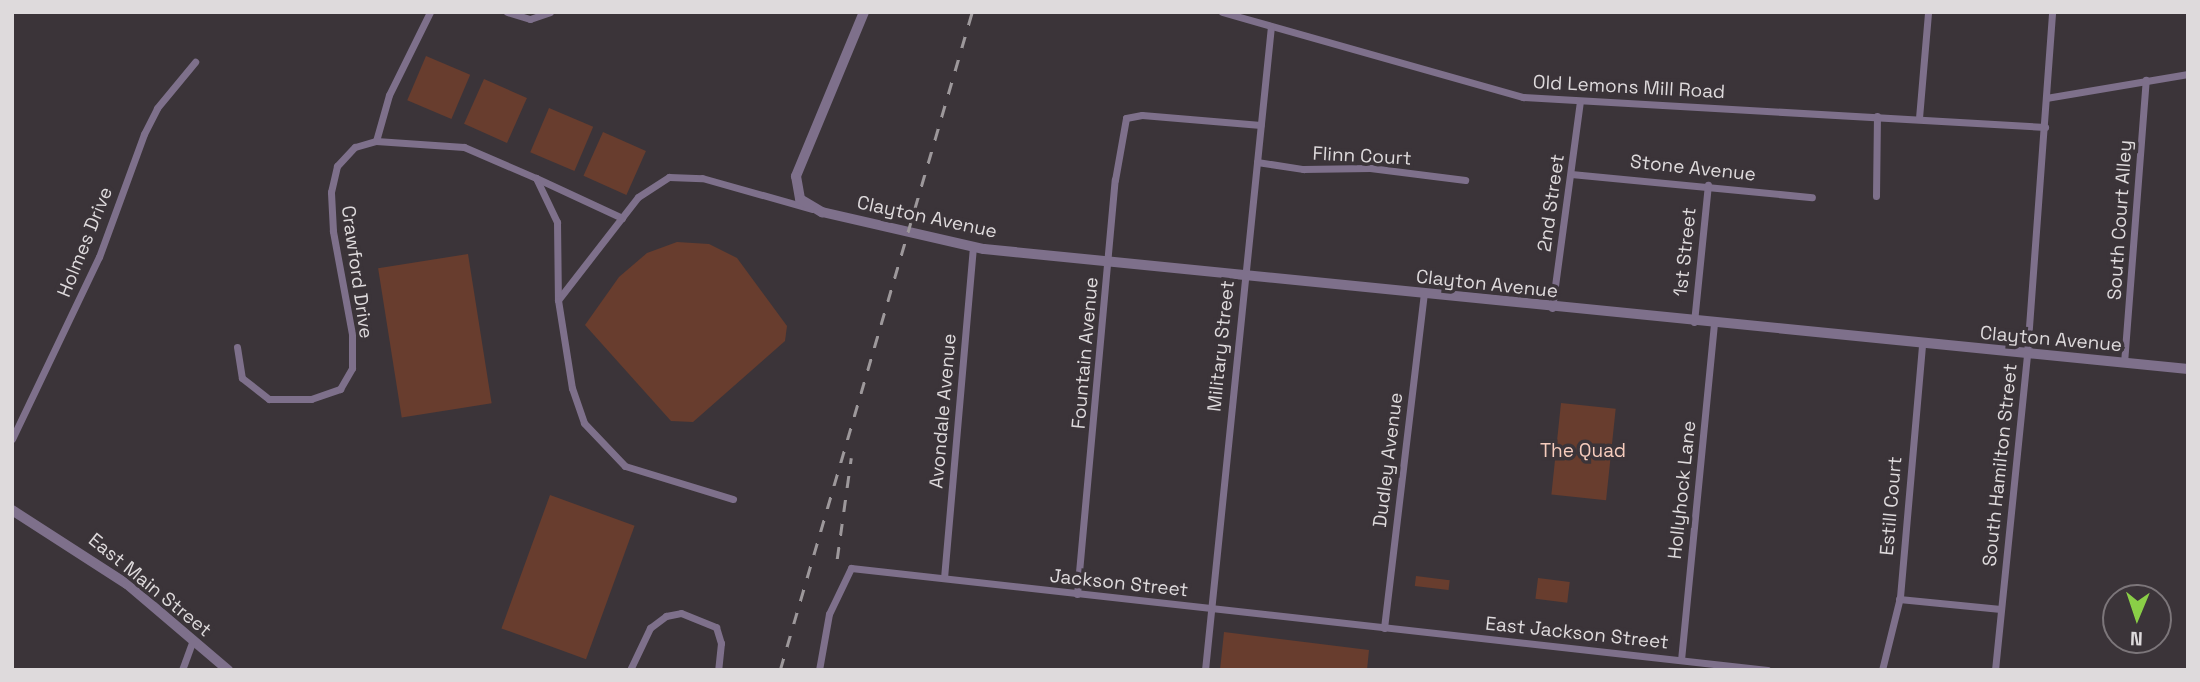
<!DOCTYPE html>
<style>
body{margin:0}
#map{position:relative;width:2200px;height:682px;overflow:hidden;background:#3b3439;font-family:"Space Grotesk",sans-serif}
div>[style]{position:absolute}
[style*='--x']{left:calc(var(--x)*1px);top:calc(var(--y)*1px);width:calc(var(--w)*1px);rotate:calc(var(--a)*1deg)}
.green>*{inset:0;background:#683d2e;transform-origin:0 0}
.minor>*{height:7px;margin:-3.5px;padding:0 3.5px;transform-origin:3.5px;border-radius:3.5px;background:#7e708b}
.tertiary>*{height:10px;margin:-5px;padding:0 5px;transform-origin:5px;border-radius:5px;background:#7e708b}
.rail>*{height:2.5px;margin-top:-1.25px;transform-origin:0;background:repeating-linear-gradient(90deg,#9d989b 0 12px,transparent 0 24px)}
span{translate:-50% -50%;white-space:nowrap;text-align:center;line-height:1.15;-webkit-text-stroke:7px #3b3439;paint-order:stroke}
.street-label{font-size:19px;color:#dedadc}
.park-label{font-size:19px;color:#f6ccbd}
.frame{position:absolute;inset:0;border:14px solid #dedadc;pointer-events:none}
.north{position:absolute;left:2102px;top:584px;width:70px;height:70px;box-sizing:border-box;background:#3b3439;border:2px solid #7c767a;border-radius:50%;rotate:182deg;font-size:19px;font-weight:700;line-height:28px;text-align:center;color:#dedadc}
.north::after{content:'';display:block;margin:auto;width:24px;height:32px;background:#8ace47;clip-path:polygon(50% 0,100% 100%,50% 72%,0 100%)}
</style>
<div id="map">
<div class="green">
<div style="left:426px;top:56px;width:48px;height:48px;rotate:23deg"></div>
<div style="left:484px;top:79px;width:47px;height:49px;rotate:24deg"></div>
<div style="left:549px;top:108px;width:48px;height:48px;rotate:23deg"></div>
<div style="left:603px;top:132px;width:47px;height:48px;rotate:24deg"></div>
<div style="clip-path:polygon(677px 242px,709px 244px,737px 258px,787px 326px,785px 341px,693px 422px,671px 421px,585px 325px,619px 277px,647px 253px)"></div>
<div style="left:468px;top:254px;width:151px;height:91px;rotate:81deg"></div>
<div style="left:1561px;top:403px;width:55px;height:92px;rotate:6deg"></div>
<div style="left:550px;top:495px;width:90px;height:142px;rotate:20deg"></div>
<div style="left:1416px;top:576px;width:34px;height:10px;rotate:7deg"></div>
<div style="left:1538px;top:578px;width:32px;height:21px;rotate:7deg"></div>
<div style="clip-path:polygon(1224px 632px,1369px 650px,1367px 670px,1220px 670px)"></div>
</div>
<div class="minor">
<div style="--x:507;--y:12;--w:24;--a:17"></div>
<div style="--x:530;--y:19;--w:21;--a:-19"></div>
<div style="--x:1222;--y:12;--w:313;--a:15.8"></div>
<div style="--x:1523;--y:97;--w:523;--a:3.29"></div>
<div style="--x:2046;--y:98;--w:144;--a:-9.6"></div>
<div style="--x:1919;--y:118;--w:106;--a:-85.1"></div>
<div style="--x:376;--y:141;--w:48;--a:-74.2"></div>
<div style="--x:389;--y:95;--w:93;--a:-63.7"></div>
<div style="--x:1257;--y:162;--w:47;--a:8.7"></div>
<div style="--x:1303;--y:169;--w:67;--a:-0.9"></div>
<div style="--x:1370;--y:168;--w:96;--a:7.2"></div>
<div style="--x:1571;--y:174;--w:242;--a:5.5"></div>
<div style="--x:536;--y:178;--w:95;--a:24.9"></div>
<div style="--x:1876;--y:196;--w:80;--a:-89.3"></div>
<div style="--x:558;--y:300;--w:130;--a:-52.2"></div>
<div style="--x:638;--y:197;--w:37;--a:-33"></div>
<div style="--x:669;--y:177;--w:33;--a:2"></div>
<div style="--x:702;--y:178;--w:114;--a:15.7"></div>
<div style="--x:1552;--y:308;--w:208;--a:-82.3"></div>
<div style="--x:1694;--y:322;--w:138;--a:-84.2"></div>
<div style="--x:237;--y:347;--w:31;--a:81"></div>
<div style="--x:242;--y:378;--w:34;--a:38"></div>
<div style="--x:269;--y:399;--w:42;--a:0"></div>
<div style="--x:311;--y:399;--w:31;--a:-19"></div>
<div style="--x:340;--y:389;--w:24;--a:-60"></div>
<div style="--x:352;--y:368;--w:34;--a:-90"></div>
<div style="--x:352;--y:334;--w:105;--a:-100.5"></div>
<div style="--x:333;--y:231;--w:39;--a:-93"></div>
<div style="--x:331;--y:192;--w:27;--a:-77"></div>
<div style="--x:337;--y:166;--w:26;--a:-47"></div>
<div style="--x:355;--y:147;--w:22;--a:-16"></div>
<div style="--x:376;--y:141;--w:88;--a:3.9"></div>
<div style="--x:464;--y:147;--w:78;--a:23.3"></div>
<div style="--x:536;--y:178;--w:49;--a:64.5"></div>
<div style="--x:557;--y:222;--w:78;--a:89.3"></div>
<div style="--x:558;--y:300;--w:89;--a:81"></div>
<div style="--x:572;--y:388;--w:37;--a:71"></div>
<div style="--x:584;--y:423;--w:59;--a:46.4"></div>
<div style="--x:625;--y:466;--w:113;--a:17"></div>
<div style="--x:2124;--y:363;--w:284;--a:-85.6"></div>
<div style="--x:12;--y:439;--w:202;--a:-64.5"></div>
<div style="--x:99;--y:257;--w:131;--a:-69.9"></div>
<div style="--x:144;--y:134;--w:29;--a:-63"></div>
<div style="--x:157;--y:108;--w:60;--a:-50.4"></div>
<div style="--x:944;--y:578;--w:333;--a:-85"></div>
<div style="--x:1077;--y:594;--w:416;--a:-84.8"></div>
<div style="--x:1115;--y:180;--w:63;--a:-79.9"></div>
<div style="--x:1126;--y:118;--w:16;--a:-11"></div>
<div style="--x:1142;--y:115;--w:119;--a:4.8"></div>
<div style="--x:1899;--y:599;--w:102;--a:5.6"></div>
<div style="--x:1384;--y:628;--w:335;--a:-83.2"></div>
<div style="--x:1681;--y:660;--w:338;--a:-84.4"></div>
<div style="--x:182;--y:670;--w:32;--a:-70"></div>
<div style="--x:630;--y:670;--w:47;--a:-64.5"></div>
<div style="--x:650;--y:628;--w:20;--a:-37"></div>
<div style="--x:666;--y:616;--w:15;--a:-11"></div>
<div style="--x:681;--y:613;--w:38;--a:22"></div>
<div style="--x:716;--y:627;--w:17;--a:73"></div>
<div style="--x:721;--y:643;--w:27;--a:96"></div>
<div style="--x:819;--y:670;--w:57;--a:-79.9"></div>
<div style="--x:829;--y:614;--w:51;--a:-64.4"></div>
<div style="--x:851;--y:568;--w:922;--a:6.35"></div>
<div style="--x:1205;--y:670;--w:647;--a:-84.15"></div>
<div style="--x:1882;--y:670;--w:75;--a:-76.1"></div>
<div style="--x:1900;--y:597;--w:254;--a:-85"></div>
<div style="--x:1995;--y:670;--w:318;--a:-84.2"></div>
<div style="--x:2027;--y:354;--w:343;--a:-85.8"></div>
</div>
<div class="tertiary">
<div style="--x:864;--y:12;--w:178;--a:112.5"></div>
<div style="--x:796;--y:176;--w:23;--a:80"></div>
<div style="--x:800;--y:199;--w:26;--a:31"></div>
<div style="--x:822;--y:212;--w:166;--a:12.9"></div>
<div style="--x:984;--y:249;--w:1210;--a:5.69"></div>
<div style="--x:12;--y:510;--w:137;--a:32.8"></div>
<div style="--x:127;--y:584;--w:133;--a:40.4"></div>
</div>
<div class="rail">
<div style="--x:837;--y:559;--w:102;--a:-82.1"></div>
<div style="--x:780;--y:670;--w:685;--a:-73.73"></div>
</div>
<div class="street-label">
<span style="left:1629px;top:87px;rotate:3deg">Old Lemons Mill Road</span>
<span style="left:1362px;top:156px;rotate:3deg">Flinn Court</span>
<span style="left:1693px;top:168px;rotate:6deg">Stone Avenue</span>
<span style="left:1551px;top:203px;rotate:-82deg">2nd Street</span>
<span style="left:927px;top:217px;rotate:12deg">Clayton Avenue</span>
<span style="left:2120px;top:220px;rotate:-86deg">South Court Alley</span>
<span style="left:85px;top:242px;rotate:-68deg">Holmes Drive</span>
<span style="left:1685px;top:252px;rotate:-84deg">1st Street</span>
<span style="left:357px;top:272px;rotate:82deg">Crawford Drive</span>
<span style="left:1487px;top:284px;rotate:6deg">Clayton Avenue</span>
<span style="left:2051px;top:339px;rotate:5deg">Clayton Avenue</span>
<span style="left:1221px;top:346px;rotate:-84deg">Military Street</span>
<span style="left:1085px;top:353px;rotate:-85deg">Fountain Avenue</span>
<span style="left:943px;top:411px;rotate:-85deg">Avondale Avenue</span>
<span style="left:1388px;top:460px;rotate:-83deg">Dudley Avenue</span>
<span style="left:2000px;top:465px;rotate:-84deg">South Hamilton Street</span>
<span style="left:1682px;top:490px;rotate:-84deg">Hollyhock Lane</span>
<span style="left:1891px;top:506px;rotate:-85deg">Estill Court</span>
<span style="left:1119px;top:583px;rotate:6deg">Jackson Street</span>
<span style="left:150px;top:585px;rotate:39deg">East Main Street</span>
<span style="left:1577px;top:633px;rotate:6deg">East Jackson Street</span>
</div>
<div class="park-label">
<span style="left:1583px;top:451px">The Quad</span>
</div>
<div class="frame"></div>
<div class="north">N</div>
</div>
